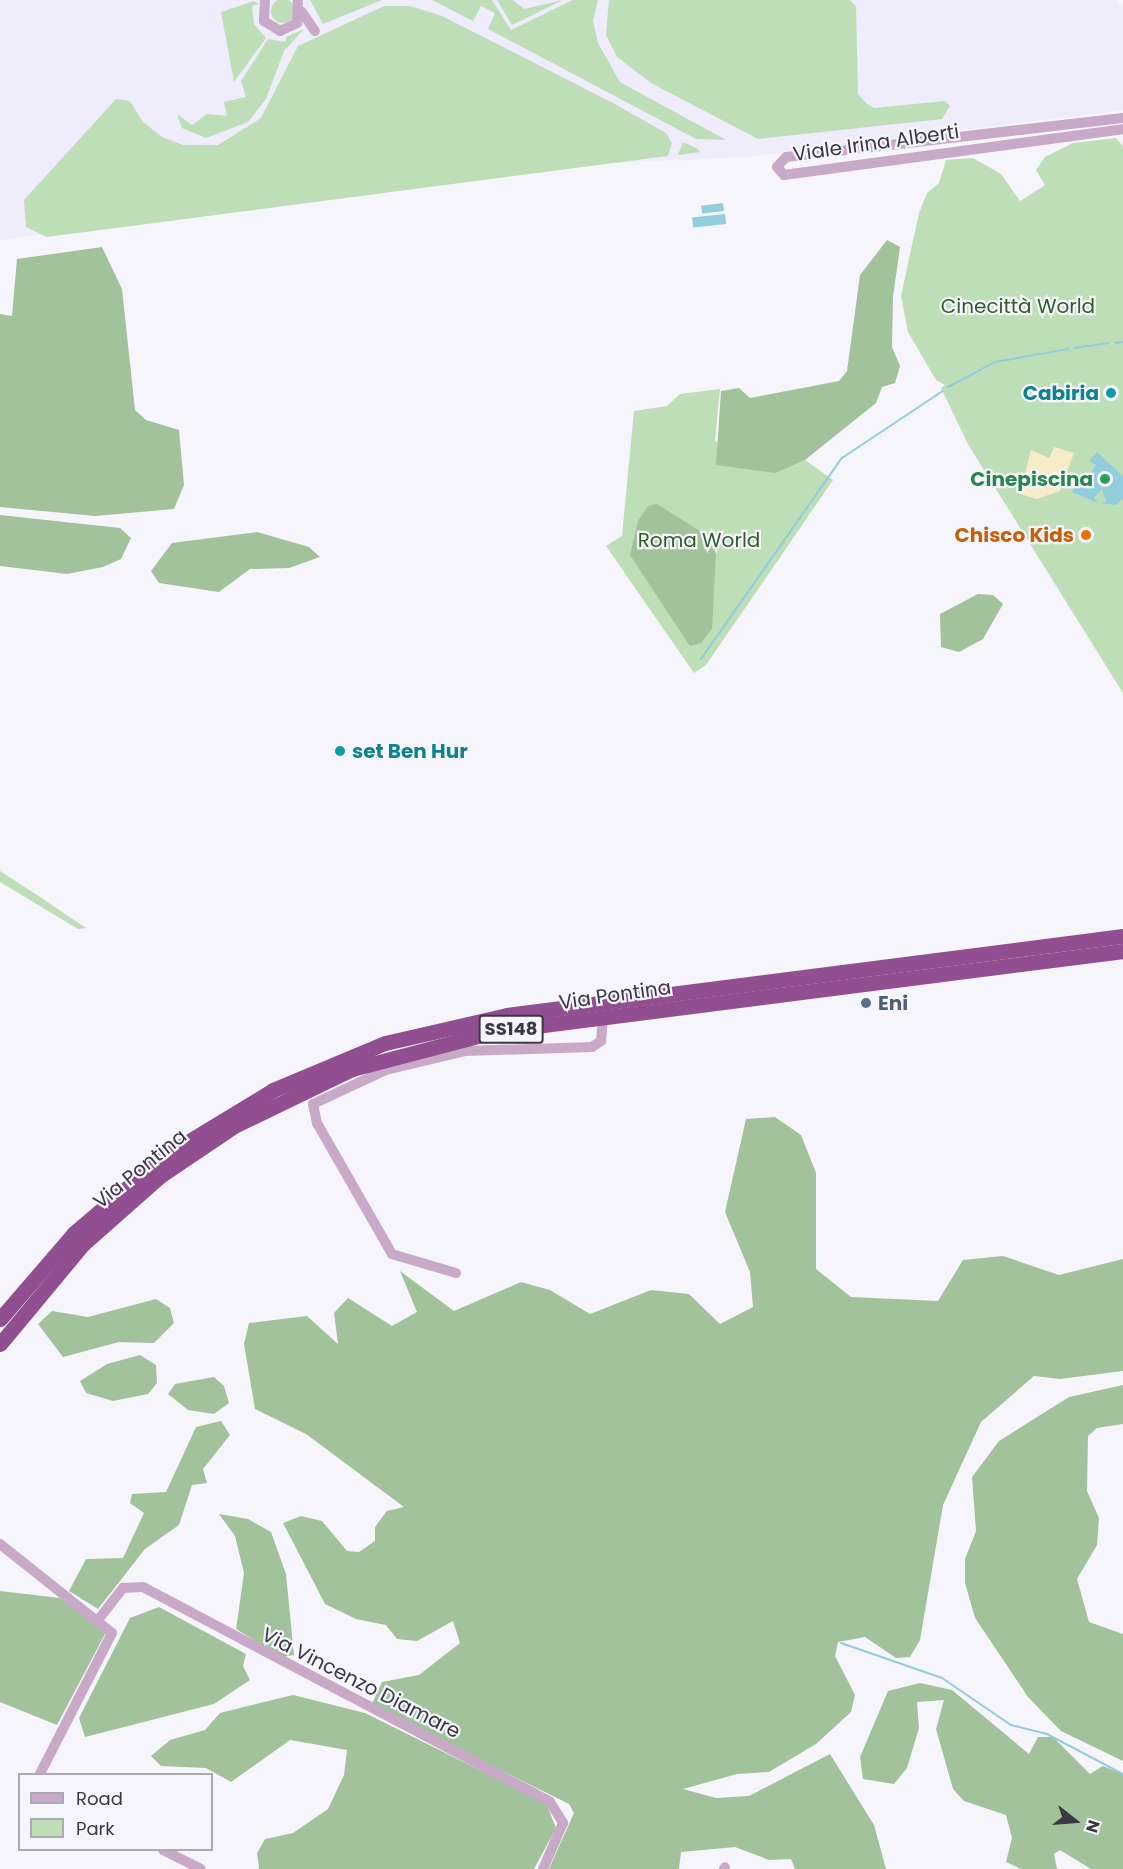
<!DOCTYPE html>
<meta charset="utf-8">
<style>
body{margin:0}
#map{position:relative;width:1123px;height:1869px;overflow:hidden;background:#f6f5fb;font-family:Poppins,sans-serif}
div>[style]{position:absolute}
[style*='--x']{left:calc(var(--x)*1px);top:calc(var(--y)*1px);width:calc(var(--w)*1px);rotate:calc(var(--a)*1deg)}
.built>*{inset:0;background:#efecfb}
.green>*{inset:0;background:#bddeb7}
.round{border-radius:50%}
.forest>*{inset:0;background:#a1c29b}
.sand>*{inset:0;background:#f6ecc7}
.water>*{inset:0;background:#91cddd;transform-origin:0 0}
.stream>*{height:2px;margin:-1px;padding:0 1px;transform-origin:1px;border-radius:1px;background:#91cddd}
.minor>*{height:10px;margin:-5px;padding:0 5px;transform-origin:5px;border-radius:5px;background:#c9a9c8}
.highway>*{height:15px;margin:-7.5px;padding:0 7.5px;transform-origin:7.5px;border-radius:7.5px;background:#914e91}
.dots>*{width:16px;height:16px;translate:-50% -50%;box-sizing:border-box;border:3px solid #f6f5fb;border-radius:50%}
span{translate:-50% -50%;white-space:nowrap;text-align:center;line-height:1.15;-webkit-text-stroke:4.5px #f6f5fb;paint-order:stroke}
.shield-label span{padding:2px 4px;background:#f6f5fb;border:2px solid;border-radius:4px;-webkit-text-stroke-width:0}
.shield-label{font-size:18px;color:#3a3843;font-weight:700}
.street-label{font-size:20px;color:#3a3843}
.park-label{font-size:20px;color:#305c28}
.culture-label{font-size:20px;color:#0d838f;font-weight:700}
.right{translate:-100% -50%;text-align:right}
.left{translate:0 -50%;text-align:left}
.leisure-label{font-size:20px;color:#27864d;font-weight:700}
.food-label{font-size:20px;color:#c56008;font-weight:700}
.service-label{font-size:20px;color:#4e5e75;font-weight:700}
.legend{position:absolute;left:18px;top:1773px;width:195px;height:78px;box-sizing:border-box;background:#f6f5fb;border:2px solid #aba9b1;margin:0;padding:8px 10px;list-style:none;font-size:18px;color:#3a3843}
.legend li{display:flex;align-items:center;gap:12px;height:30px}
.legend b{width:30px;border:2px solid #aba9b1}
.north{position:absolute;left:1045px;top:1791px;width:60px;height:60px;-webkit-text-stroke:4px #f6f5fb;paint-order:stroke;rotate:107deg;font-size:16px;font-weight:700;line-height:24px;text-align:center;color:#3a3843}
.north::after{content:'';display:block;margin:auto;width:21px;height:27px;background:#3a3843;clip-path:polygon(50% 0,100% 100%,50% 72%,0 100%)}
</style>
<div id="map">
<div class="built">
<div style="clip-path:polygon(0 0,1117px 0,1123px 9px,1123px 110px,745px 157px,609px 163px,0 240px)"></div>
</div>
<div class="green">
<div class="round" style="left:271px;top:-1px;width:24px;height:24px"></div>
<div style="clip-path:polygon(310px 0,382px 0,323px 24px)"></div>
<div style="clip-path:polygon(432px 0,492px 0,511px 30px,573px 0,598px 0,593px 21px,598px 43px,620px 82px,726px 140px,696px 139px,488px 29px,495px 13px,481px 6px,473px 21px)"></div>
<div style="clip-path:polygon(497px 0,513px 0,524px 9px,563px 0,512px 25px)"></div>
<div style="clip-path:polygon(609px 0,850px 0,856px 6px,858px 94px,866px 103px,874px 108px,945px 101px,950px 106px,942px 119px,758px 139px,651px 83px,617px 57px,606px 35px)"></div>
<div style="clip-path:polygon(254px 1px,259px 4px,252px 6px,254px 24px,266px 38px,234px 82px,221px 12px)"></div>
<div style="clip-path:polygon(384px 6px,410px 6px,442px 16px,615px 104px,666px 133px,672px 143px,668px 156px,47px 237px,26px 227px,24px 200px,116px 99px,130px 101px,143px 122px,162px 137px,183px 145px,218px 145px,261px 118px,298px 46px)"></div>
<div style="clip-path:polygon(304px 29px,284px 51px,266px 99px,248px 122px,206px 138px,182px 128px,177px 114px,192px 125px,207px 114px,227px 116px,224px 102px,246px 97px,241px 81px,268px 39px,286px 42px,286px 37px)"></div>
<div style="clip-path:polygon(1116px 138px,1123px 146px,1123px 693px,969px 446px,941px 388px,945px 385px,936px 380px,908px 332px,901px 296px,919px 213px,927px 193px,939px 183px,946px 160px,973px 158px,1001px 174px,1020px 201px,1045px 185px,1036px 170px,1045px 157px,1073px 143px)"></div>
<div style="clip-path:polygon(683px 142px,698px 149px,700px 152px,678px 155px)"></div>
<div style="clip-path:polygon(720px 389px,715px 441px,776px 473px,805px 460px,833px 480px,706px 665px,694px 673px,606px 546px,622px 536px,634px 411px,667px 406px,680px 394px)"></div>
<div style="clip-path:polygon(0 871px,34px 893px,86px 928px,78px 929px,0 882px)"></div>
</div>
<div class="forest">
<div style="clip-path:polygon(887px 240px,900px 247px,893px 297px,892px 347px,900px 366px,895px 383px,882px 387px,876px 403px,805px 460px,776px 473px,716px 465px,721px 391px,739px 388px,750px 398px,839px 381px,847px 371px,860px 275px)"></div>
<div style="clip-path:polygon(102px 247px,122px 289px,135px 410px,146px 420px,179px 430px,184px 485px,174px 509px,95px 516px,0 507px,0 314px,12px 316px,17px 259px)"></div>
<div style="clip-path:polygon(657px 504px,703px 533px,716px 553px,712px 629px,701px 643px,690px 646px,630px 555px,638px 521px,648px 506px)"></div>
<div style="clip-path:polygon(0 515px,120px 528px,131px 538px,121px 559px,103px 567px,67px 574px,0 566px)"></div>
<div style="clip-path:polygon(257px 532px,309px 547px,320px 557px,289px 568px,250px 569px,219px 592px,159px 583px,151px 571px,172px 543px)"></div>
<div style="clip-path:polygon(978px 594px,993px 595px,1003px 604px,983px 639px,959px 652px,941px 647px,940px 614px)"></div>
<div style="clip-path:polygon(775px 1117px,801px 1135px,816px 1173px,816px 1269px,851px 1297px,938px 1301px,963px 1260px,1003px 1256px,1059px 1275px,1123px 1259px,1123px 1371px,1060px 1379px,1034px 1376px,981px 1422px,943px 1505px,920px 1640px,910px 1657px,896px 1658px,865px 1637px,838px 1642px,835px 1656px,855px 1695px,851px 1712px,816px 1744px,769px 1772px,737px 1774px,683px 1789px,716px 1798px,749px 1796px,830px 1754px,874px 1825px,886px 1869px,795px 1869px,791px 1859px,769px 1860px,735px 1847px,681px 1852px,679px 1869px,549px 1869px,574px 1813px,569px 1804px,371px 1706px,382px 1682px,419px 1675px,460px 1643px,453px 1621px,417px 1641px,397px 1639px,386px 1625px,356px 1619px,325px 1604px,283px 1523px,301px 1516px,322px 1521px,347px 1551px,359px 1552px,375px 1541px,375px 1527px,387px 1511px,404px 1507px,306px 1434px,255px 1409px,244px 1344px,249px 1323px,307px 1316px,338px 1344px,334px 1313px,348px 1298px,392px 1326px,417px 1312px,400px 1271px,454px 1311px,521px 1282px,550px 1290px,590px 1314px,651px 1290px,689px 1294px,720px 1324px,753px 1307px,750px 1272px,725px 1212px,746px 1119px)"></div>
<div style="clip-path:polygon(156px 1299px,170px 1308px,174px 1323px,154px 1343px,119px 1342px,63px 1357px,38px 1324px,52px 1311px,88px 1317px)"></div>
<div style="clip-path:polygon(140px 1355px,156px 1365px,157px 1383px,148px 1394px,113px 1401px,86px 1393px,80px 1381px,107px 1364px)"></div>
<div style="clip-path:polygon(214px 1377px,224px 1386px,229px 1403px,214px 1414px,188px 1410px,168px 1394px,175px 1384px)"></div>
<div style="clip-path:polygon(1123px 1385px,1123px 1424px,1097px 1428px,1088px 1436px,1087px 1491px,1099px 1518px,1097px 1545px,1077px 1579px,1089px 1622px,1123px 1634px,1123px 1761px,1061px 1731px,1028px 1697px,975px 1618px,965px 1583px,965px 1559px,976px 1531px,972px 1477px,999px 1441px,1069px 1397px)"></div>
<div style="clip-path:polygon(221px 1421px,230px 1435px,203px 1469px,207px 1483px,192px 1485px,179px 1525px,145px 1549px,98px 1609px,69px 1591px,86px 1559px,123px 1558px,144px 1513px,130px 1503px,132px 1494px,166px 1492px,196px 1427px)"></div>
<div style="clip-path:polygon(219px 1514px,248px 1519px,271px 1532px,286px 1574px,294px 1655px,282px 1657px,236px 1629px,244px 1573px,235px 1536px)"></div>
<div style="clip-path:polygon(0 1591px,60px 1598px,106px 1632px,57px 1725px,0 1702px)"></div>
<div style="clip-path:polygon(159px 1607px,246px 1654px,243px 1666px,250px 1680px,214px 1704px,85px 1737px,79px 1718px,130px 1618px)"></div>
<div style="clip-path:polygon(920px 1683px,952px 1690px,1029px 1754px,1038px 1737px,1053px 1737px,1090px 1774px,1103px 1766px,1123px 1774px,1123px 1869px,1091px 1869px,1060px 1850px,1054px 1854px,1057px 1869px,1021px 1869px,1006px 1862px,1012px 1838px,1006px 1815px,964px 1801px,953px 1789px,936px 1729px,944px 1700px,917px 1702px,919px 1728px,907px 1768px,894px 1784px,863px 1779px,860px 1757px,888px 1691px)"></div>
<div style="clip-path:polygon(293px 1695px,365px 1713px,546px 1803px,556px 1828px,534px 1869px,259px 1869px,257px 1853px,265px 1839px,293px 1833px,328px 1809px,344px 1775px,347px 1750px,290px 1740px,231px 1782px,206px 1768px,161px 1766px,151px 1756px,170px 1740px,205px 1730px,220px 1713px)"></div>
</div>
<div class="sand">
<div style="clip-path:polygon(1054px 447px,1074px 453px,1060px 491px,1037px 499px,1020px 494px,1031px 450px,1049px 458px)"></div>
</div>
<div class="water">
<div style="left:723px;top:203px;width:8px;height:22px;rotate:83deg"></div>
<div style="left:725px;top:214px;width:10px;height:33px;rotate:84deg"></div>
<div style="clip-path:polygon(1097px 452px,1123px 476px,1123px 499px,1116px 505px,1101px 503px,1106px 501px,1102px 489px,1094px 498px,1098px 503px,1072px 492px,1077px 482px,1084px 485px,1096px 465px,1089px 461px)"></div>
</div>
<div class="stream">
<div style="--x:1115;--y:343;--w:8;--a:-7"></div>
<div style="--x:1074;--y:348;--w:35;--a:-8"></div>
<div style="--x:948;--y:387;--w:53;--a:-28"></div>
<div style="--x:995;--y:362;--w:74;--a:-10.1"></div>
<div style="--x:701;--y:659;--w:246;--a:-55"></div>
<div style="--x:842;--y:458;--w:121;--a:-33.6"></div>
<div style="--x:841;--y:1643;--w:107;--a:19.1"></div>
<div style="--x:942;--y:1678;--w:83;--a:34.3"></div>
<div style="--x:1011;--y:1725;--w:37;--a:14"></div>
<div style="--x:1047;--y:1734;--w:86;--a:27.8"></div>
</div>
<div class="minor">
<div style="--x:265;--y:0;--w:21;--a:93"></div>
<div style="--x:264;--y:21;--w:19;--a:32"></div>
<div style="--x:280;--y:31;--w:19;--a:-25"></div>
<div style="--x:297;--y:23;--w:23;--a:-88"></div>
<div style="--x:302;--y:12;--w:23;--a:56"></div>
<div style="--x:1123;--y:118;--w:339;--a:173.4"></div>
<div style="--x:786;--y:157;--w:13;--a:132"></div>
<div style="--x:777;--y:167;--w:11;--a:49"></div>
<div style="--x:784;--y:175;--w:342;--a:-7.7"></div>
<div style="--x:456;--y:1273;--w:67;--a:-163.5"></div>
<div style="--x:392;--y:1254;--w:151;--a:-119.8"></div>
<div style="--x:317;--y:1123;--w:19;--a:-102"></div>
<div style="--x:313;--y:1104;--w:81;--a:-25"></div>
<div style="--x:386;--y:1070;--w:81;--a:-13.5"></div>
<div style="--x:465;--y:1051;--w:127;--a:-1.8"></div>
<div style="--x:592;--y:1047;--w:11;--a:-34"></div>
<div style="--x:601;--y:1041;--w:22;--a:-85"></div>
<div style="--x:0;--y:1544;--w:143;--a:38.5"></div>
<div style="--x:112;--y:1633;--w:158;--a:117.1"></div>
<div style="--x:98;--y:1620;--w:41;--a:-52"></div>
<div style="--x:123;--y:1588;--w:20;--a:-3"></div>
<div style="--x:143;--y:1587;--w:460;--a:27.8"></div>
<div style="--x:550;--y:1802;--w:25;--a:58"></div>
<div style="--x:563;--y:1823;--w:50;--a:113.5"></div>
<div style="--x:163;--y:1850;--w:42;--a:26.6"></div>
<div style="--x:724;--y:1869;--w:2;--a:-63"></div>
</div>
<div class="highway">
<div style="--x:0;--y:1319;--w:113;--a:-49.3"></div>
<div style="--x:74;--y:1233;--w:117;--a:-40.5"></div>
<div style="--x:163;--y:1157;--w:129;--a:-31.3"></div>
<div style="--x:273;--y:1090;--w:121;--a:-22.8"></div>
<div style="--x:385;--y:1043;--w:125;--a:-12.9"></div>
<div style="--x:507;--y:1015;--w:621;--a:-7.31"></div>
<div style="--x:0;--y:1344;--w:130;--a:-50.3"></div>
<div style="--x:83;--y:1244;--w:103;--a:-41.4"></div>
<div style="--x:160;--y:1176;--w:89;--a:-34"></div>
<div style="--x:234;--y:1126;--w:131;--a:-25.8"></div>
<div style="--x:352;--y:1069;--w:150;--a:-14.7"></div>
<div style="--x:497;--y:1031;--w:631;--a:-7.28"></div>
</div>
<div class="dots">
<div style="left:1111px;top:393px;background:#0f9aa8"></div>
<div style="left:1105px;top:479px;background:#2e9e5b"></div>
<div style="left:1086px;top:535px;background:#e8710a"></div>
<div style="left:340px;top:751px;background:#0f9aa8"></div>
<div style="left:866px;top:1003px;background:#5c6f8a"></div>
</div>
<div class="shield-label">
<span style="left:511px;top:1029px">SS148</span>
</div>
<div class="street-label">
<span style="left:876px;top:143px;rotate:-8deg">Viale Irina Alberti</span>
<span style="left:615px;top:995px;rotate:-8deg">Via Pontina</span>
<span style="left:140px;top:1169px;rotate:-39deg">Via Pontina</span>
<span style="left:361px;top:1683px;rotate:27deg">Via Vincenzo Diamare</span>
</div>
<div class="park-label">
<span style="left:1018px;top:306px">Cinecittà World</span>
<span style="left:699px;top:540px">Roma World</span>
</div>
<div class="culture-label">
<span class="right" style="left:1099px;top:393px">Cabiria</span>
<span class="left" style="left:352px;top:751px">set Ben Hur</span>
</div>
<div class="leisure-label">
<span class="right" style="left:1093px;top:479px">Cinepiscina</span>
</div>
<div class="food-label">
<span class="right" style="left:1074px;top:535px">Chisco Kids</span>
</div>
<div class="service-label">
<span class="left" style="left:878px;top:1003px">Eni</span>
</div>
<ul class="legend">
<li><b style="height:8px;background:#c9a9c8"></b>Road</li>
<li><b style="height:16px;background:#bddeb7"></b>Park</li>
</ul>
<div class="north">N</div>
</div>
